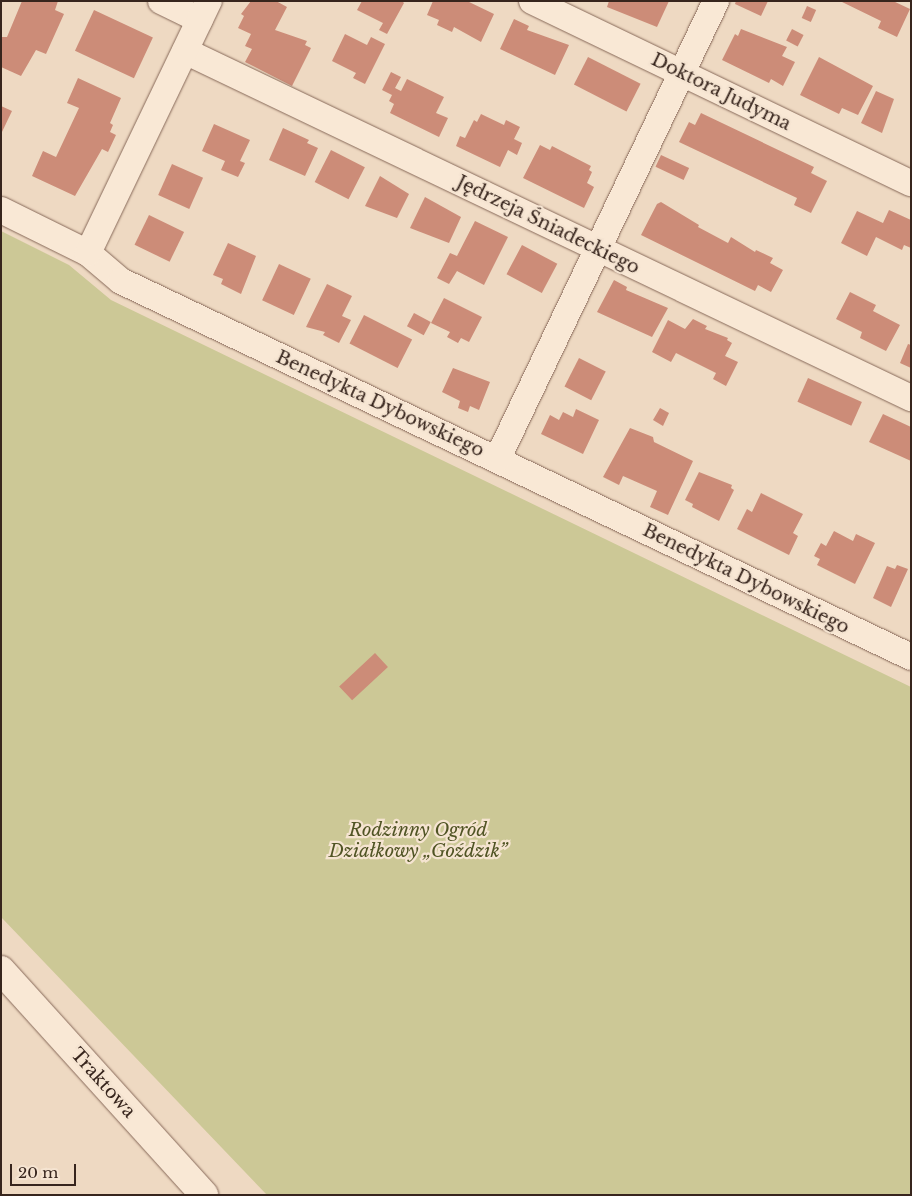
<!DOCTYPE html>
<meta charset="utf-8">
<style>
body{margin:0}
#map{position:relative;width:912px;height:1196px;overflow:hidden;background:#eed9c2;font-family:"Libre Baskerville",serif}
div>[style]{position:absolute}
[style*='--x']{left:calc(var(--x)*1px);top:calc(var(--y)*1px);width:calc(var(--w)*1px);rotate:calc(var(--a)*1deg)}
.green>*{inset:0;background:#ccc896}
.building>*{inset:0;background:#cc8c78;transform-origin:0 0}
.roads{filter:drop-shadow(0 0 1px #876959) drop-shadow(0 0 1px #876959)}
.minor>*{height:26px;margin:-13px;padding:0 13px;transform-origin:13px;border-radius:13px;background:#f9e8d5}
.secondary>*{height:28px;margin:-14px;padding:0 14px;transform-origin:14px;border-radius:14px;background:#f9e8d5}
span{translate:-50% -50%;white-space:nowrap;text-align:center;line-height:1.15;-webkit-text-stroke:4.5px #f5e4d1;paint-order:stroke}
.street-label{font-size:18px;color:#37251d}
.park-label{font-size:18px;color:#505424;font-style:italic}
.frame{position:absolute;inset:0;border:2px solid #37251d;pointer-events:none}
.scale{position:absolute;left:10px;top:1164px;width:66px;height:22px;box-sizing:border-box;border:2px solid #37251d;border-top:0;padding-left:6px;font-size:15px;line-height:18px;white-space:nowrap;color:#37251d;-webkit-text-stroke:4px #f5e4d1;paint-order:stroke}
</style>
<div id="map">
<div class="green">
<div style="clip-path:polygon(1px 231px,69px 265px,111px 300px,911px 687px,911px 1195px,267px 1195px,23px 940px,1px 917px)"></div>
</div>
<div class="building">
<div style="clip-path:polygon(22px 1px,58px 1px,55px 10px,64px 14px,46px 54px,36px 50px,21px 76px,1px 67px,1px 37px,7px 37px)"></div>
<div style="clip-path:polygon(251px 1px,276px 1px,287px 7px,275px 30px,307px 41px,305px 45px,311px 48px,292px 86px,245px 62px,252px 49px,245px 46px,251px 34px,238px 28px,244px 16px,241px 14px)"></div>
<div style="clip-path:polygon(362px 1px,402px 1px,404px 3px,387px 34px,379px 30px,383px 23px,357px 10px)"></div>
<div style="clip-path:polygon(433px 1px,467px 1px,494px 14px,481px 42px,454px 27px,452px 32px,437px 25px,439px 20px,427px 15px)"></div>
<div style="clip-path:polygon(609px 1px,669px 1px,657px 27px,607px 7px)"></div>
<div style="clip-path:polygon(736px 1px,768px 1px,761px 16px,735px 4px)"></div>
<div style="clip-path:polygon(840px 1px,893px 1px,910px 9px,897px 37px,878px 28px,881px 21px)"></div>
<div style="left:807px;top:6px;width:10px;height:13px;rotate:24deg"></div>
<div style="left:94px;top:10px;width:65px;height:45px;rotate:25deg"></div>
<div style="clip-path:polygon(514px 19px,529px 26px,527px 30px,569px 45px,555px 75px,500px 49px)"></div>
<div style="clip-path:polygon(741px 29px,787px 47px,782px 56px,795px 62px,783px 86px,771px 79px,769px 83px,722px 60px,735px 34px,738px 36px)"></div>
<div style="left:792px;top:29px;width:13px;height:13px;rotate:27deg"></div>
<div style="clip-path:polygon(345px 34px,367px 45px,371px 37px,385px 44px,365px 84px,353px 78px,356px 73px,332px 61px)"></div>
<div style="left:588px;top:57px;width:59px;height:31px;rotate:27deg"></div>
<div style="clip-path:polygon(819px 57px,873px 86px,858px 115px,842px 108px,839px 114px,800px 95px)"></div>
<div style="clip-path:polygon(391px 72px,401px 77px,395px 88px,401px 91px,407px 79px,444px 97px,436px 113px,448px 118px,439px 137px,390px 113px,394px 104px,389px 101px,392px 95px,382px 90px)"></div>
<div style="clip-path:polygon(78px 78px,121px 98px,110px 123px,113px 125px,110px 132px,116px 135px,108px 152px,102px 149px,75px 196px,32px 176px,43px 151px,56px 157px,79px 108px,67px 103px)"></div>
<div style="clip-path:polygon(876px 91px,894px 99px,882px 133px,861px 123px)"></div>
<div style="clip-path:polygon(1px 106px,12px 111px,1px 134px)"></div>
<div style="clip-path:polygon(701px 113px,814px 167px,811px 173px,827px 181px,811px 213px,794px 205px,797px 198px,679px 142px,689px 122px,695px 125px)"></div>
<div style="clip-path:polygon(481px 114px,504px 125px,506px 120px,520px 127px,514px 139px,522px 143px,517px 155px,508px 150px,500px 167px,456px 146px,460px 136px,465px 138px,474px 120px,477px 122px)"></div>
<div style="clip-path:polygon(214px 124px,250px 140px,240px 161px,245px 163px,238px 177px,221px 170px,225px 161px,202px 151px)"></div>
<div style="clip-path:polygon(283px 128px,309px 140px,307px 143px,318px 148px,305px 176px,269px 160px)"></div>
<div style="clip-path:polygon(540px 145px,550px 150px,552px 146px,591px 166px,589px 170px,592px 172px,587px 183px,594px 187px,584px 208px,523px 178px)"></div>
<div style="left:331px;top:150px;width:38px;height:36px;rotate:27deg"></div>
<div style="left:661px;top:155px;width:31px;height:13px;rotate:25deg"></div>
<div style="left:172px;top:164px;width:34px;height:34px;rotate:24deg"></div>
<div style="clip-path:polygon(380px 176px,409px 194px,397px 218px,365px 206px)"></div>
<div style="clip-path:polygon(425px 197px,461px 217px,449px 243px,410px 228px)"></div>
<div style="clip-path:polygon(661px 202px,699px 225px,698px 227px,728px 243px,731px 237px,755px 252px,756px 250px,773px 258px,770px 263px,783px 270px,771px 292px,758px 285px,755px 291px,641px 235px,657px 204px)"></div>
<div style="clip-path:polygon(889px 210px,911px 220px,911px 248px,904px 245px,902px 250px,876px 237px,867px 256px,841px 243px,857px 211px,883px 223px)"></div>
<div style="left:149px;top:215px;width:39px;height:33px;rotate:26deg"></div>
<div style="clip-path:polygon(475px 221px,508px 237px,484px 285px,457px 271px,449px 284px,437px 278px,450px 253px,457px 256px)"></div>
<div style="clip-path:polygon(228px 243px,256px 256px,241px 294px,221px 284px,223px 279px,213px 275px)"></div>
<div style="left:522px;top:245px;width:40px;height:33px;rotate:28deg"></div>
<div style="left:279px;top:264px;width:35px;height:40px;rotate:25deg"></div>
<div style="clip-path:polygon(614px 280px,627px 287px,626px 290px,668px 308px,652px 337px,597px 312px)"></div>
<div style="clip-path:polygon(327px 284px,352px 296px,342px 316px,351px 320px,339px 343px,323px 335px,325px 332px,306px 327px)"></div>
<div style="clip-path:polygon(850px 292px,876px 305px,873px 311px,900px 325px,886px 351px,860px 338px,862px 332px,836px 319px)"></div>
<div style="clip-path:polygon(444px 298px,482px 317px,469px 342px,461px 338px,458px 343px,447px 337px,450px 332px,431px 323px)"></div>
<div style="left:414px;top:313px;width:19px;height:15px;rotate:28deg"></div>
<div style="left:364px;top:315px;width:54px;height:32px;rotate:27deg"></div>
<div style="clip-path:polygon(693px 319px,707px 326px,705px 329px,728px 338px,727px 340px,732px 343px,725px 356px,738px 362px,726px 386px,713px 379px,716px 373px,676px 353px,671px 362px,652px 352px,668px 320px,685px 329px)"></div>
<div style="clip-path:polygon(908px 344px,911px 345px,911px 368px,900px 363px)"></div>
<div style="left:579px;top:358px;width:30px;height:32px;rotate:27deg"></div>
<div style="clip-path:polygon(453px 368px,490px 382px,479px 410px,470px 406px,468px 412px,458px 408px,460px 401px,442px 392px)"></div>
<div style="left:808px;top:378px;width:59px;height:26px;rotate:24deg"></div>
<div style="clip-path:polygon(660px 408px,669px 413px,663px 426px,653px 420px)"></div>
<div style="clip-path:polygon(576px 409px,599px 420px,583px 454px,541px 434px,550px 415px,559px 420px,563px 412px,573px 417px)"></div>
<div style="clip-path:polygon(883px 414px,911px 427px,911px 461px,869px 442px)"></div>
<div style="clip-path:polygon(630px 428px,653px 437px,654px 442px,693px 461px,668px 515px,650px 507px,657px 491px,623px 476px,619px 485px,603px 477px)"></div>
<div style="clip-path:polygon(699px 472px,732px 485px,731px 488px,734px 490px,719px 521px,692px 507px,693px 504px,685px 500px)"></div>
<div style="clip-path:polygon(761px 493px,803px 514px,793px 533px,798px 536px,789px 555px,737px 529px,747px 509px,752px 512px)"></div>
<div style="clip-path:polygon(834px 531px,853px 541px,856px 534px,875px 543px,855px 584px,817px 565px,820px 559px,814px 556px,821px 543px,826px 546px)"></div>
<div style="clip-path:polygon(897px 565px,908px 569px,891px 607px,873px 598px,887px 566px,895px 569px)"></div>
<div style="left:375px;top:653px;width:19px;height:49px;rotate:47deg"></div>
</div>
<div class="roads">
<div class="minor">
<div style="--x:161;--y:1;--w:43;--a:26"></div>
<div style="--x:532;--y:1;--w:420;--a:25.7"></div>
<div style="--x:185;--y:51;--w:805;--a:25.55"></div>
<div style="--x:1;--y:210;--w:97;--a:26.3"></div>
<div style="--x:88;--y:253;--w:43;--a:40.3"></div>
<div style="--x:121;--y:281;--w:875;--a:25.45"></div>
<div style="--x:88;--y:253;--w:280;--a:-64.4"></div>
<div style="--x:497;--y:460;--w:509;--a:-64.49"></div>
</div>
<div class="secondary">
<div style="--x:1;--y:970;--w:303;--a:47.9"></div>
</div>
</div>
<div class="street-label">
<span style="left:721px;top:92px;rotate:26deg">Doktora Judyma</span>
<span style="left:548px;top:225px;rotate:26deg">Jędrzeja Śniadeckiego</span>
<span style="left:380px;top:404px;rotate:25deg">Benedykta Dybowskiego</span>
<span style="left:746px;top:579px;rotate:26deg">Benedykta Dybowskiego</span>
<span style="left:103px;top:1083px;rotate:48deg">Traktowa</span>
</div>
<div class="park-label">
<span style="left:418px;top:841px">Rodzinny Ogród<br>Działkowy „Goździk”</span>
</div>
<div class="frame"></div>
<div class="scale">20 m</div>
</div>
